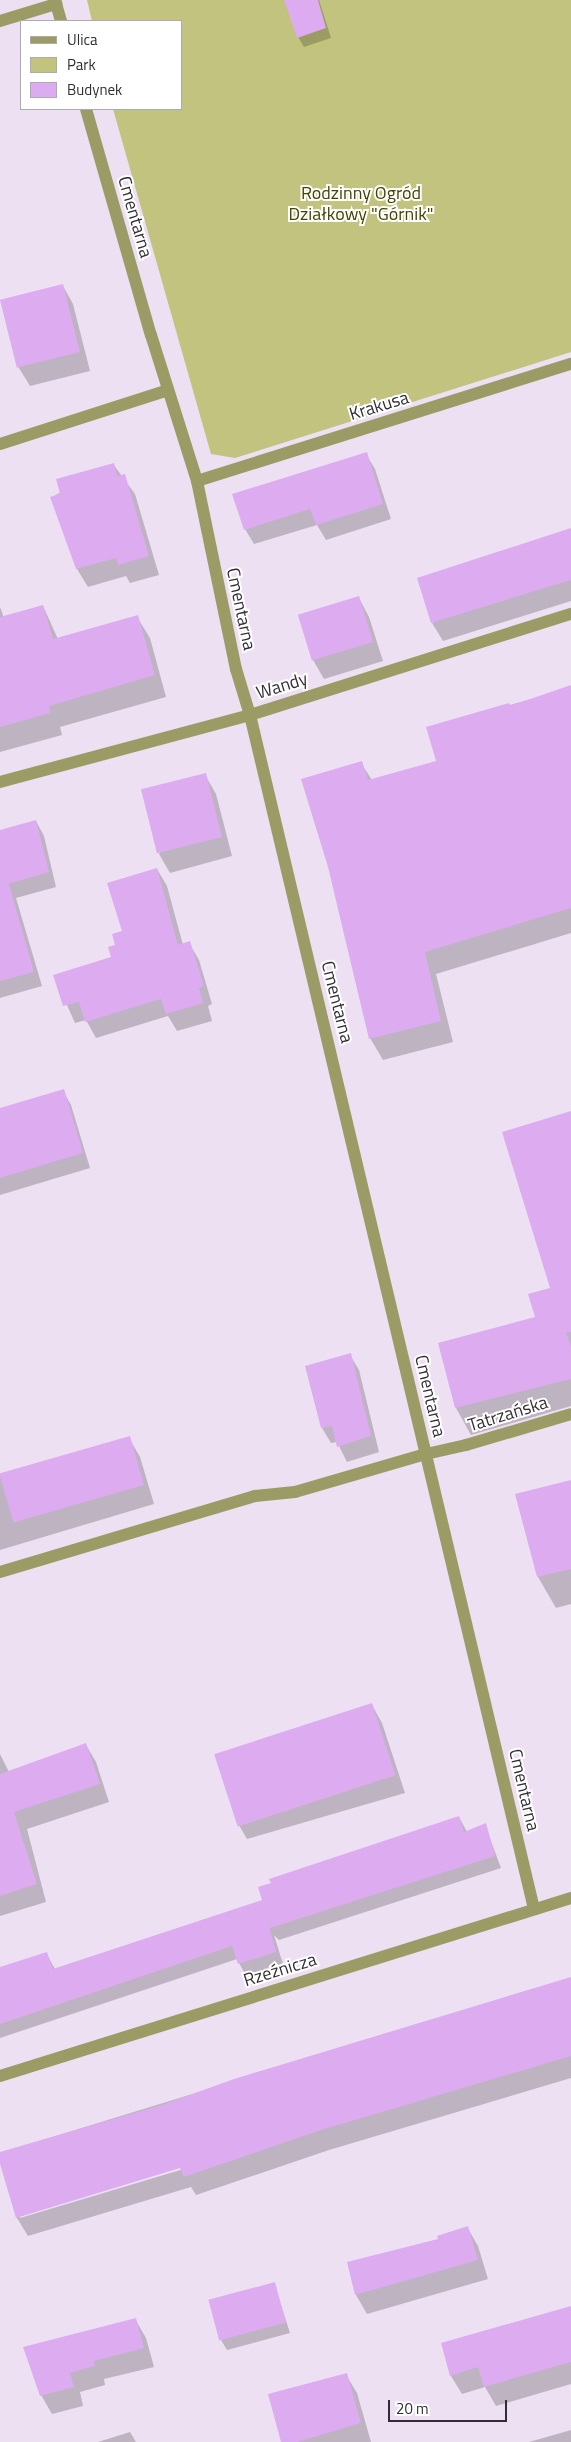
<!DOCTYPE html>
<meta charset="utf-8">
<style>
body{margin:0}
#map{position:relative;width:571px;height:2442px;overflow:hidden;background:#ede0f2;font-family:"Titillium Web",sans-serif}
div>[style]{position:absolute}
[style*='--x']{left:calc(var(--x)*1px);top:calc(var(--y)*1px);width:calc(var(--w)*1px);rotate:calc(var(--a)*1deg)}
.green>*{inset:0;background:#c1c37e}
.shadow>*{inset:0;background:#0003}
.building>*{inset:0;background:#ddacf0;transform-origin:0 0}
.service>*{height:12px;margin:-6px;padding:0 6px;transform-origin:6px;border-radius:6px;background:#9b9c65}
.minor>*{height:12px;margin:-6px;padding:0 6px;transform-origin:6px;border-radius:6px;background:#9b9c65}
span{translate:-50% -50%;white-space:nowrap;text-align:center;line-height:1.15;-webkit-text-stroke:4px #fff;paint-order:stroke}
.park-label{font-size:18px;color:#454500}
.street-label{font-size:18px;color:#322d34}
.legend{position:absolute;left:20px;top:20px;width:162px;height:90px;box-sizing:border-box;background:#fff;border:1px solid #adabae;margin:0;padding:6px 9px;list-style:none;font-size:15px;color:#322d34}
.legend li{display:flex;align-items:center;gap:10px;height:25px}
.legend b{width:25px;border:1px solid #adabae}
.scale{position:absolute;left:388px;top:2400px;width:119px;height:22px;box-sizing:border-box;border:2px solid #322d34;border-top:0;padding-left:6px;font-size:15px;line-height:18px;white-space:nowrap;color:#322d34;-webkit-text-stroke:4px #fff;paint-order:stroke}
</style>
<div id="map">
<div class="green">
<div style="clip-path:polygon(87px 0,571px 0,571px 352px,235px 458px,211px 454px,113px 109px,181px 109px,181px 21px,92px 21px)"></div>
</div>
<div class="shadow">
<div style="clip-path:polygon(304px 0,319px 0,331px 38px,304px 47px,298px 37px)"></div>
<div style="clip-path:polygon(63px 286px,73px 304px,90px 371px,30px 386px,19px 368px,2px 301px)"></div>
<div style="clip-path:polygon(366px 454px,375px 469px,391px 519px,326px 540px,317px 525px,254px 544px,245px 529px)"></div>
<div style="clip-path:polygon(113px 464px,135px 494px,159px 575px,130px 583px,126px 576px,88px 587px,77px 569px,52px 497px)"></div>
<div style="clip-path:polygon(571px 532px,571px 601px,443px 641px,432px 623px)"></div>
<div style="clip-path:polygon(359px 598px,369px 617px,383px 661px,324px 679px,313px 660px)"></div>
<div style="clip-path:polygon(43px 606px,58px 639px,137px 617px,150px 638px,166px 697px,60px 727px,62px 735px,0 752px,0 607px,4px 618px)"></div>
<div style="clip-path:polygon(571px 688px,571px 933px,436px 974px,453px 1042px,383px 1060px,370px 1038px,361px 763px,372px 780px,438px 762px,428px 728px)"></div>
<div style="clip-path:polygon(205px 775px,216px 794px,232px 856px,170px 873px,159px 854px)"></div>
<div style="clip-path:polygon(36px 821px,44px 836px,56px 887px,16px 898px,42px 986px,0 998px,0 831px)"></div>
<div style="clip-path:polygon(157px 869px,167px 886px,183px 945px,189px 943px,199px 960px,212px 1004px,208px 1006px,212px 1021px,177px 1031px,168px 1016px,96px 1038px,86px 1020px,75px 1023px,54px 976px,112px 957px)"></div>
<div style="clip-path:polygon(63px 1091px,71px 1105px,90px 1168px,0 1195px,0 1110px)"></div>
<div style="clip-path:polygon(571px 1113px,571px 1406px,471px 1435px,456px 1408px,440px 1344px,537px 1318px,551px 1289px)"></div>
<div style="clip-path:polygon(350px 1355px,359px 1370px,379px 1452px,347px 1462px,337px 1442px,331px 1443px,322px 1428px)"></div>
<div style="clip-path:polygon(129px 1438px,140px 1457px,154px 1504px,0 1550px,0 1476px)"></div>
<div style="clip-path:polygon(571px 1481px,571px 1604px,556px 1608px,538px 1577px)"></div>
<div style="clip-path:polygon(372px 1705px,382px 1723px,405px 1793px,247px 1839px,236px 1820px)"></div>
<div style="clip-path:polygon(86px 1745px,96px 1762px,109px 1802px,27px 1829px,46px 1902px,0 1916px,0 1754px,9px 1772px)"></div>
<div style="clip-path:polygon(459px 1817px,467px 1832px,485px 1825px,501px 1868px,279px 1940px,274px 1935px,283px 1964px,246px 1976px,237px 1959px,0 2038px,0 1969px,46px 1953px,55px 1969px,264px 1901px)"></div>
<div style="clip-path:polygon(evenodd,571px 1978px,571px 2078px,329px 2150px,196px 2195px,191px 2187px,28px 2236px,17px 2218px,0 2153px,571px 1978px,186px 2165px,187px 2168px,20px 2218px,20px 2216px,186px 2165px)"></div>
<div style="clip-path:polygon(467px 2227px,478px 2246px,488px 2279px,367px 2314px,356px 2295px,349px 2263px,439px 2240px)"></div>
<div style="clip-path:polygon(274px 2283px,290px 2333px,227px 2350px,221px 2340px)"></div>
<div style="clip-path:polygon(571px 2308px,571px 2384px,496px 2406px,485px 2387px,462px 2394px,451px 2376px,443px 2344px)"></div>
<div style="clip-path:polygon(135px 2319px,146px 2338px,154px 2367px,104px 2379px,105px 2385px,80px 2392px,83px 2406px,52px 2414px,41px 2395px)"></div>
<div style="clip-path:polygon(346px 2375px,357px 2393px,371px 2442px,283px 2442px)"></div>
<div style="clip-path:polygon(571px 2430px,571px 2442px,529px 2442px)"></div>
<div style="clip-path:polygon(130px 2432px,136px 2442px,98px 2442px)"></div>
</div>
<div class="building">
<div style="clip-path:polygon(284px 0,318px 0,326px 28px,297px 38px)"></div>
<div style="left:63px;top:284px;width:70px;height:65px;rotate:76deg"></div>
<div style="clip-path:polygon(367px 452px,383px 504px,316px 525px,310px 509px,244px 530px,232px 494px)"></div>
<div style="clip-path:polygon(114px 463px,117px 476px,125px 474px,149px 556px,118px 565px,116px 558px,76px 569px,50px 497px,60px 494px,56px 479px)"></div>
<div style="clip-path:polygon(571px 528px,571px 580px,431px 623px,417px 578px)"></div>
<div style="left:359px;top:596px;width:48px;height:64px;rotate:73deg"></div>
<div style="clip-path:polygon(43px 605px,53px 639px,138px 615px,155px 675px,49px 706px,50px 713px,0 727px,0 617px)"></div>
<div style="clip-path:polygon(571px 685px,571px 908px,425px 952px,441px 1021px,369px 1039px,328px 867px,301px 779px,362px 761px,368px 780px,436px 761px,426px 727px,509px 703px,510px 706px)"></div>
<div style="left:206px;top:773px;width:66px;height:67px;rotate:76deg"></div>
<div style="clip-path:polygon(36px 820px,49px 872px,1px 886px,9px 884px,34px 972px,0 981px,0 830px)"></div>
<div style="clip-path:polygon(157px 868px,178px 945px,190px 941px,204px 986px,199px 988px,203px 1003px,166px 1014px,161px 999px,85px 1022px,79px 1002px,63px 1006px,53px 975px,111px 957px,108px 947px,115px 945px,112px 934px,122px 931px,107px 883px)"></div>
<div style="clip-path:polygon(64px 1089px,83px 1153px,0 1178px,0 1108px)"></div>
<div style="clip-path:polygon(571px 1111px,571px 1332px,566px 1332px,571px 1347px,571px 1379px,455px 1408px,438px 1343px,535px 1317px,528px 1294px,550px 1288px,502px 1132px)"></div>
<div style="clip-path:polygon(351px 1353px,371px 1436px,337px 1447px,332px 1426px,321px 1428px,305px 1366px)"></div>
<div style="left:130px;top:1436px;width:51px;height:136px;rotate:74deg"></div>
<div style="clip-path:polygon(571px 1480px,571px 1569px,537px 1577px,515px 1494px)"></div>
<div style="left:372px;top:1703px;width:76px;height:166px;rotate:72deg"></div>
<div style="clip-path:polygon(86px 1743px,100px 1784px,14px 1812px,37px 1884px,0 1896px,0 1774px)"></div>
<div style="clip-path:polygon(459px 1816px,464px 1832px,486px 1823px,495px 1856px,270px 1928px,264px 1907px,276px 1952px,238px 1964px,232px 1946px,0 2024px,0 1967px,47px 1952px,53px 1969px,262px 1900px,258px 1887px,271px 1883px,269px 1879px)"></div>
<div style="clip-path:polygon(571px 1977px,571px 2056px,318px 2131px,184px 2177px,180px 2168px,16px 2218px,0 2164px,0 2152px,162px 2105px,234px 2079px)"></div>
<div style="clip-path:polygon(468px 2226px,478px 2260px,355px 2295px,347px 2262px,438px 2239px,437px 2236px)"></div>
<div style="left:275px;top:2282px;width:42px;height:69px;rotate:75deg"></div>
<div style="clip-path:polygon(571px 2306px,571px 2362px,484px 2387px,478px 2367px,450px 2376px,441px 2343px)"></div>
<div style="clip-path:polygon(136px 2318px,144px 2348px,94px 2361px,95px 2366px,70px 2373px,74px 2387px,40px 2396px,23px 2347px)"></div>
<div style="clip-path:polygon(347px 2373px,361px 2423px,297px 2442px,281px 2442px,268px 2394px)"></div>
</div>
<div class="service">
<div style="--x:0;--y:21;--w:59;--a:-16.9"></div>
<div style="--x:0;--y:1572;--w:266;--a:-16.6"></div>
<div style="--x:255;--y:1496;--w:40;--a:-5.7"></div>
<div style="--x:295;--y:1492;--w:136;--a:-16.2"></div>
</div>
<div class="minor">
<div style="--x:55;--y:0;--w:22;--a:74"></div>
<div style="--x:86;--y:109;--w:235;--a:74"></div>
<div style="--x:151;--y:335;--w:153;--a:72.5"></div>
<div style="--x:197;--y:481;--w:192;--a:78.3"></div>
<div style="--x:236;--y:669;--w:48;--a:73.1"></div>
<div style="--x:250;--y:715;--w:1227;--a:76.62"></div>
<div style="--x:0;--y:444;--w:176;--a:-17.8"></div>
<div style="--x:197;--y:481;--w:392;--a:-17.4"></div>
<div style="--x:0;--y:782;--w:259;--a:-15"></div>
<div style="--x:250;--y:715;--w:337;--a:-17.5"></div>
<div style="--x:426;--y:1454;--w:41;--a:-12.7"></div>
<div style="--x:466;--y:1445;--w:109;--a:-16.4"></div>
<div style="--x:0;--y:2076;--w:598;--a:-17.31"></div>
</div>
<div class="park-label">
<span style="left:361px;top:204px">Rodzinny Ogród<br>Działkowy "Górnik"</span>
</div>
<div class="street-label">
<span style="left:135px;top:217px;rotate:74deg">Cmentarna</span>
<span style="left:379px;top:406px;rotate:-17deg">Krakusa</span>
<span style="left:241px;top:609px;rotate:78deg">Cmentarna</span>
<span style="left:282px;top:686px;rotate:-17deg">Wandy</span>
<span style="left:337px;top:1002px;rotate:76deg">Cmentarna</span>
<span style="left:430px;top:1396px;rotate:77deg">Cmentarna</span>
<span style="left:508px;top:1414px;rotate:-17deg">Tatrzańska</span>
<span style="left:524px;top:1790px;rotate:77deg">Cmentarna</span>
<span style="left:280px;top:1970px;rotate:-17deg">Rzeźnicza</span>
</div>
<ul class="legend">
<li><b style="height:6px;background:#9b9c65"></b>Ulica</li>
<li><b style="height:14px;background:#c1c37e"></b>Park</li>
<li><b style="height:14px;background:#ddacf0"></b>Budynek</li>
</ul>
<div class="scale">20 m</div>
</div>
